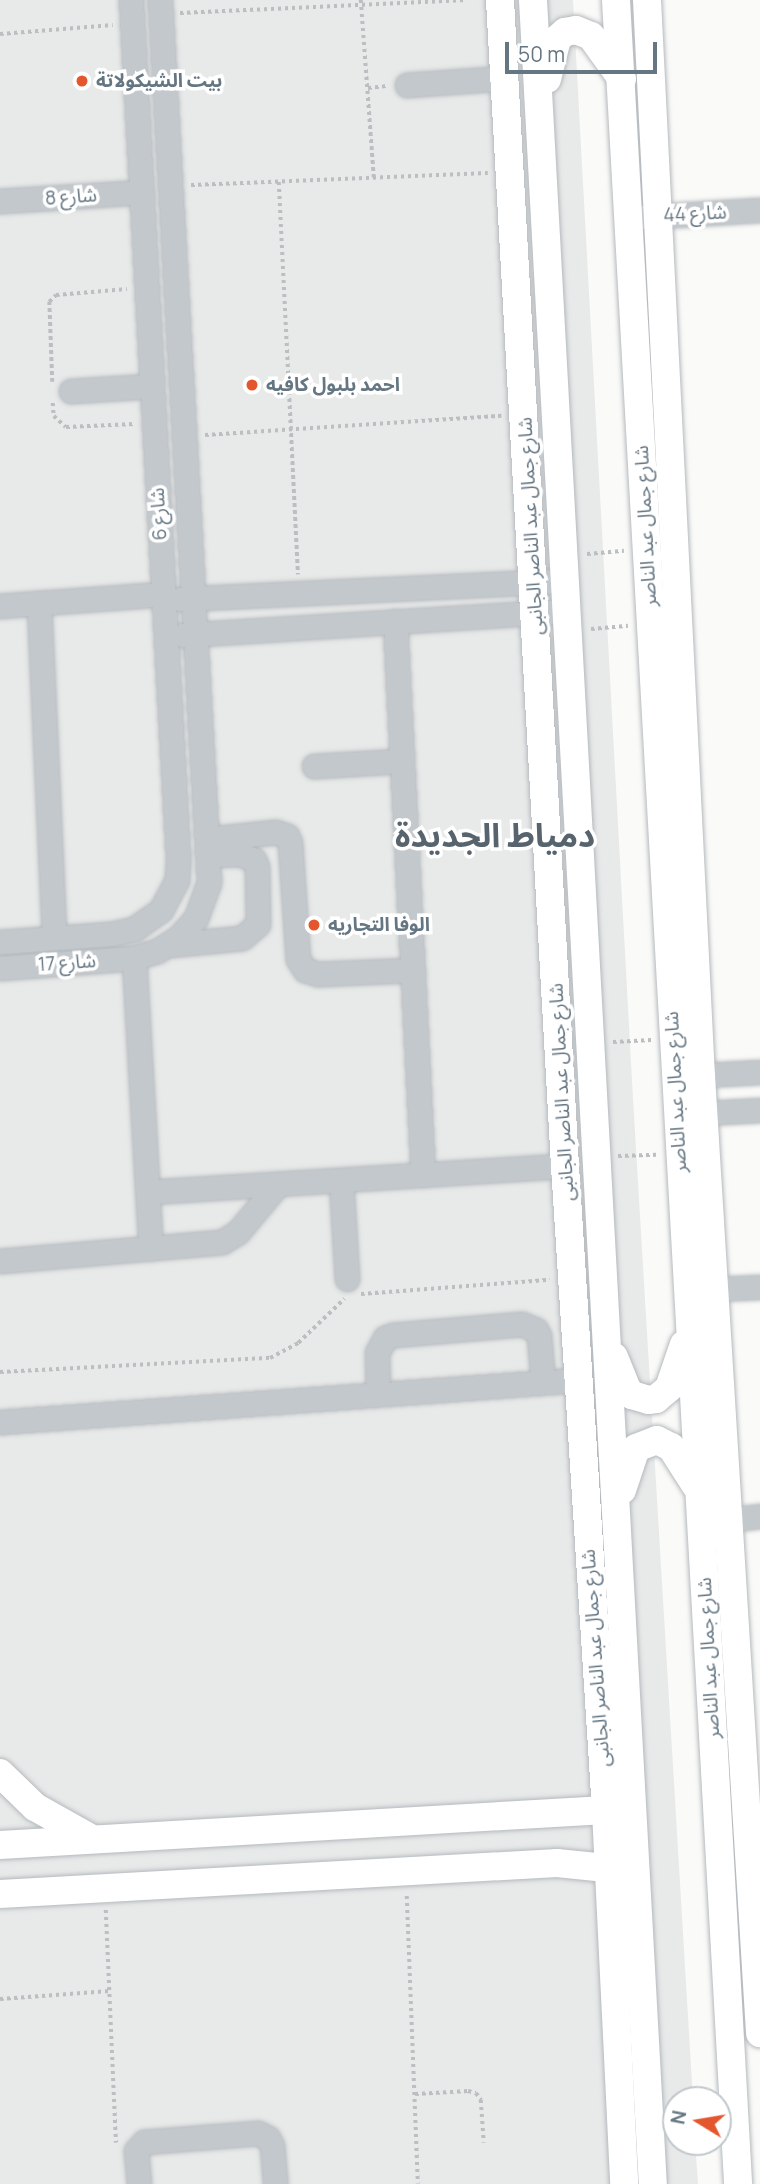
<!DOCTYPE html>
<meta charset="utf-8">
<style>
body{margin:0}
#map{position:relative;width:760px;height:2184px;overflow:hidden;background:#fafaf8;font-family:Manrope,"Noto Sans Arabic",sans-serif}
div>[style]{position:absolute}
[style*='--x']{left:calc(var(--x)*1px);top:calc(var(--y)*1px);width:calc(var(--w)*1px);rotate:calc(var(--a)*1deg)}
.built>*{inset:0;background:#e8e9e9}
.path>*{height:3.5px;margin-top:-1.75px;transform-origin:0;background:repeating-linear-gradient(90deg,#bbbfc2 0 3.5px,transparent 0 7px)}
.roads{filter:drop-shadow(0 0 2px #b5babe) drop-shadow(0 0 2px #b5babe)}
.minor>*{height:23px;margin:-11.5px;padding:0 11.5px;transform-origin:11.5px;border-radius:11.5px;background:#c3c8cc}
.major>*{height:28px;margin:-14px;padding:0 14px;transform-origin:14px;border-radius:14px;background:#fff}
.dots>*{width:19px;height:19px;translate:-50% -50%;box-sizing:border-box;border:4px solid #fff;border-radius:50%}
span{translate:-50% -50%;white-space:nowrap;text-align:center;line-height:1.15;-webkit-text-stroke:7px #fff;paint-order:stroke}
.poi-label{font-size:19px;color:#657683;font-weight:700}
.left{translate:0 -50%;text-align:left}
.street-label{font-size:19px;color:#657683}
.town-label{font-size:33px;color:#57646e;font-weight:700}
.north{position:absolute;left:662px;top:2086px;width:70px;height:70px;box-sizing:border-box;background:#fff;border:2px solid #c1c8cd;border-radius:50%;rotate:281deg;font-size:19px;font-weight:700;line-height:28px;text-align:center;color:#657683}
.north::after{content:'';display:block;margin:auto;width:24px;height:32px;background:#e4572e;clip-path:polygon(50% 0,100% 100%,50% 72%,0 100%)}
.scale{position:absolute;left:505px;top:42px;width:152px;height:32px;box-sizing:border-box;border:4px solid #657683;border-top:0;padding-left:9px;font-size:21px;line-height:24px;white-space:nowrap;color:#657683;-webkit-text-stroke:5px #fff;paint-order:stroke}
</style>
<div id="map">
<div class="built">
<div style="clip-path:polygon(0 0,573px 0,633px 1099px,693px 2100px,676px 2100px,676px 2142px,695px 2142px,698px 2184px,0 2184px)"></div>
</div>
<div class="path">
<div style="--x:361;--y:0;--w:178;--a:85.8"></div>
<div style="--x:180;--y:13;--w:287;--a:-2.6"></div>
<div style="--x:0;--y:34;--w:113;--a:-4.6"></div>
<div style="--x:368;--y:88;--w:18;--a:-6"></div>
<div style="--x:279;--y:182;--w:393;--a:87.2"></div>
<div style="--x:191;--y:185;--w:297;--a:-2.3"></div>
<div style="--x:52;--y:382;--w:80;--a:-92.1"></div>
<div style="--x:49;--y:302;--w:10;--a:-45"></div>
<div style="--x:56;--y:295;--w:71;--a:-4.8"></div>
<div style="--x:53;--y:403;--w:13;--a:86"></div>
<div style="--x:54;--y:416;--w:16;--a:43"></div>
<div style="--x:66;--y:427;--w:68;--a:-2.5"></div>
<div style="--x:205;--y:435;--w:297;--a:-3.7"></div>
<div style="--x:587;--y:554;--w:37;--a:-5"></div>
<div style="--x:591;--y:629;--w:37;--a:-5"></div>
<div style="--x:613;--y:1042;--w:38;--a:-3"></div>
<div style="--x:618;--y:1156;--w:38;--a:-2"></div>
<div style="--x:361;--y:1294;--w:189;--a:-4.3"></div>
<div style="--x:0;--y:1372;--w:270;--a:-3"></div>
<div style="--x:270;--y:1358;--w:32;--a:-28"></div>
<div style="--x:298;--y:1343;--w:64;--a:-43.7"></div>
<div style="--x:407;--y:1896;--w:288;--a:87.8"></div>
<div style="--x:106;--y:1910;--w:233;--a:87.5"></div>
<div style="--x:0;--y:1999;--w:110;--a:-4.2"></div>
<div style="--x:415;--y:2094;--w:53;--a:-3.2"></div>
<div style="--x:468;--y:2091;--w:8;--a:14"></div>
<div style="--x:476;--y:2093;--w:9;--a:54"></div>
<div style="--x:481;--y:2100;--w:43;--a:86"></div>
</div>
<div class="roads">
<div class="minor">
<div style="--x:407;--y:85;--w:98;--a:-4.1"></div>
<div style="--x:0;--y:201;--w:142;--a:-3.6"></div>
<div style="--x:641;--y:217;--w:119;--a:-3.4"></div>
<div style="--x:71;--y:391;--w:81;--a:-3.5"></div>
<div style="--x:180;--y:599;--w:385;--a:-2.7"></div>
<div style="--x:39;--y:603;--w:335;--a:87.4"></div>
<div style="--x:0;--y:606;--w:163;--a:-4.2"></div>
<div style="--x:395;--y:621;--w:555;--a:87.11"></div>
<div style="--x:183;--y:635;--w:385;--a:-3.6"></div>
<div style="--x:314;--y:766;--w:88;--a:-3.3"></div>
<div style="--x:209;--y:839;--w:67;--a:-6"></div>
<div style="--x:276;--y:832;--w:12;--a:20"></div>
<div style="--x:287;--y:836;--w:8;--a:67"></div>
<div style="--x:290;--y:843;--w:116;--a:86.1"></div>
<div style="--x:298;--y:959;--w:13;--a:58"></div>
<div style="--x:305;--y:970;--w:14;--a:17"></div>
<div style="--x:318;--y:974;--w:95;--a:-2.4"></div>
<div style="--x:0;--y:942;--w:111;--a:-4.1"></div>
<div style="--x:111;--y:934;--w:24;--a:-12"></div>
<div style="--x:134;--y:929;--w:33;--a:-35"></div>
<div style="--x:161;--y:910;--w:34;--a:-62"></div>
<div style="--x:177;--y:880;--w:22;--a:-87"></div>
<div style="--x:178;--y:858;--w:859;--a:-93.14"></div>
<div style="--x:169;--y:945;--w:73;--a:-5.5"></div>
<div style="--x:242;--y:938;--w:21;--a:-41"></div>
<div style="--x:258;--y:924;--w:57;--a:-91"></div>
<div style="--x:257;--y:867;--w:8;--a:-113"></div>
<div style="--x:254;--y:860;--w:15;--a:-157"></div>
<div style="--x:240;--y:854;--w:30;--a:178"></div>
<div style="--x:134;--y:958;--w:291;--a:86.7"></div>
<div style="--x:0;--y:968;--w:134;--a:-4.3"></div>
<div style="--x:134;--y:958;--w:24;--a:-17"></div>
<div style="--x:157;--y:951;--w:26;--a:-32"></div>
<div style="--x:179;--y:937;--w:25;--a:-48"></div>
<div style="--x:196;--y:918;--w:38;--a:-70"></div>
<div style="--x:209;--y:882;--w:883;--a:-93.18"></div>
<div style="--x:686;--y:1076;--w:74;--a:-3.1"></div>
<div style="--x:687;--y:1114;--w:73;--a:-3.1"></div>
<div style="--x:341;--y:1180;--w:99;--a:86.5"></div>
<div style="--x:148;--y:1192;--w:418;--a:-3.6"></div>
<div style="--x:0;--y:1261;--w:223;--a:-4.9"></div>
<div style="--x:222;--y:1242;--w:19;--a:-32"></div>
<div style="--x:238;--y:1232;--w:62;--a:-50.2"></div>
<div style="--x:714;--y:1289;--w:46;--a:-2.5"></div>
<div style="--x:378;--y:1394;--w:41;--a:-91.4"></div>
<div style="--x:377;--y:1353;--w:17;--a:-62"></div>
<div style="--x:385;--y:1338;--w:9;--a:-21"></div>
<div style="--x:393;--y:1335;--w:129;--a:-4.9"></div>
<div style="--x:522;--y:1324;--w:15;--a:23"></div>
<div style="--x:536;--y:1330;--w:7;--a:63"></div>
<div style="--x:539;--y:1336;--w:46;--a:85"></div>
<div style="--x:0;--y:1422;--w:580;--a:-4.16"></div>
<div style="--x:728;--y:1520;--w:32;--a:-7"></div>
<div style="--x:139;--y:2184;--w:33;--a:-95"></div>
<div style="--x:136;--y:2151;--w:12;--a:-48"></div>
<div style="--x:144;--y:2142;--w:114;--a:-4.5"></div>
<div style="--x:258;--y:2133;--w:11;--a:27"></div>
<div style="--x:268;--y:2138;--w:9;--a:63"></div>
<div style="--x:272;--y:2146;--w:38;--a:85"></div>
</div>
<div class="major">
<div style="--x:500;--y:0;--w:1168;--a:86.81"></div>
<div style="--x:565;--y:1166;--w:646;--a:86.36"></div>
<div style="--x:606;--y:1811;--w:373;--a:87.2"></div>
<div style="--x:533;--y:0;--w:2187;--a:86.86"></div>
<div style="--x:616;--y:0;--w:2187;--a:86.8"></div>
<div style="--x:647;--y:0;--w:1077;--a:87.13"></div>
<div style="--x:701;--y:1076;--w:959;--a:86.47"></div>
<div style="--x:547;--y:79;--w:41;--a:-76"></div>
<div style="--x:557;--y:39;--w:11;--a:-41"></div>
<div style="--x:565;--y:32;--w:11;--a:-10"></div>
<div style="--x:576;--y:30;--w:16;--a:22"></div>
<div style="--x:591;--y:36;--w:53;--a:54.2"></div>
<div style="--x:614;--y:1357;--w:35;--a:68"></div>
<div style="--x:627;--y:1389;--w:8;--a:50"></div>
<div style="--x:632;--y:1395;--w:17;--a:17"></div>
<div style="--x:648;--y:1400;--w:8;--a:-7"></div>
<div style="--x:656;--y:1399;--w:17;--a:-40"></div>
<div style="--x:669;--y:1388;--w:46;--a:-71.2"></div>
<div style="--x:622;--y:1490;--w:44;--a:-71.6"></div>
<div style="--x:636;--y:1448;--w:22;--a:-21"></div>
<div style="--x:657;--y:1440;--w:16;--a:27"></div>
<div style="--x:671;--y:1447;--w:46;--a:57.3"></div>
<div style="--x:0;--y:1773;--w:49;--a:44.2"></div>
<div style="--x:35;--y:1807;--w:65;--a:29.3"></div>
<div style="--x:0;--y:1845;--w:624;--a:-3.31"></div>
<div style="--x:0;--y:1894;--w:558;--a:-3.19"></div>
<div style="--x:557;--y:1863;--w:69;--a:5.8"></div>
</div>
</div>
<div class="dots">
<div style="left:82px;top:81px;background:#e4572e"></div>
<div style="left:252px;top:385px;background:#e4572e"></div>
<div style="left:314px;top:925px;background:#e4572e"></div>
</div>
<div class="poi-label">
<span class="left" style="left:96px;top:81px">بيت الشيكولاتة</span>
<span class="left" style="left:266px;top:385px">احمد بلبول كافيه</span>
<span class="left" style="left:328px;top:925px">الوفا التجاريه</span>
</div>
<div class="street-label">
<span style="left:71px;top:197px;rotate:-4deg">شارع 8</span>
<span style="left:695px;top:214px;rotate:-3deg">شارع 44</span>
<span style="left:159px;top:514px;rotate:-93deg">شارع 6</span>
<span style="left:531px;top:526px;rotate:-93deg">شارع جمال عبد الناصر الجانبى</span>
<span style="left:646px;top:526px;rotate:-93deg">شارع جمال عبد الناصر</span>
<span style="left:67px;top:963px;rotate:-4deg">شارع 17</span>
<span style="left:562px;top:1092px;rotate:-93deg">شارع جمال عبد الناصر الجانبى</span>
<span style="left:676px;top:1092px;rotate:-93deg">شارع جمال عبد الناصر</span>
<span style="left:596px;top:1658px;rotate:-94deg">شارع جمال عبد الناصر الجانبى</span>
<span style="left:709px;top:1658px;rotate:-93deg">شارع جمال عبد الناصر</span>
</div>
<div class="town-label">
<span style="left:495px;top:835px">دمياط الجديدة</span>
</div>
<div class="north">N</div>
<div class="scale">50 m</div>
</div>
